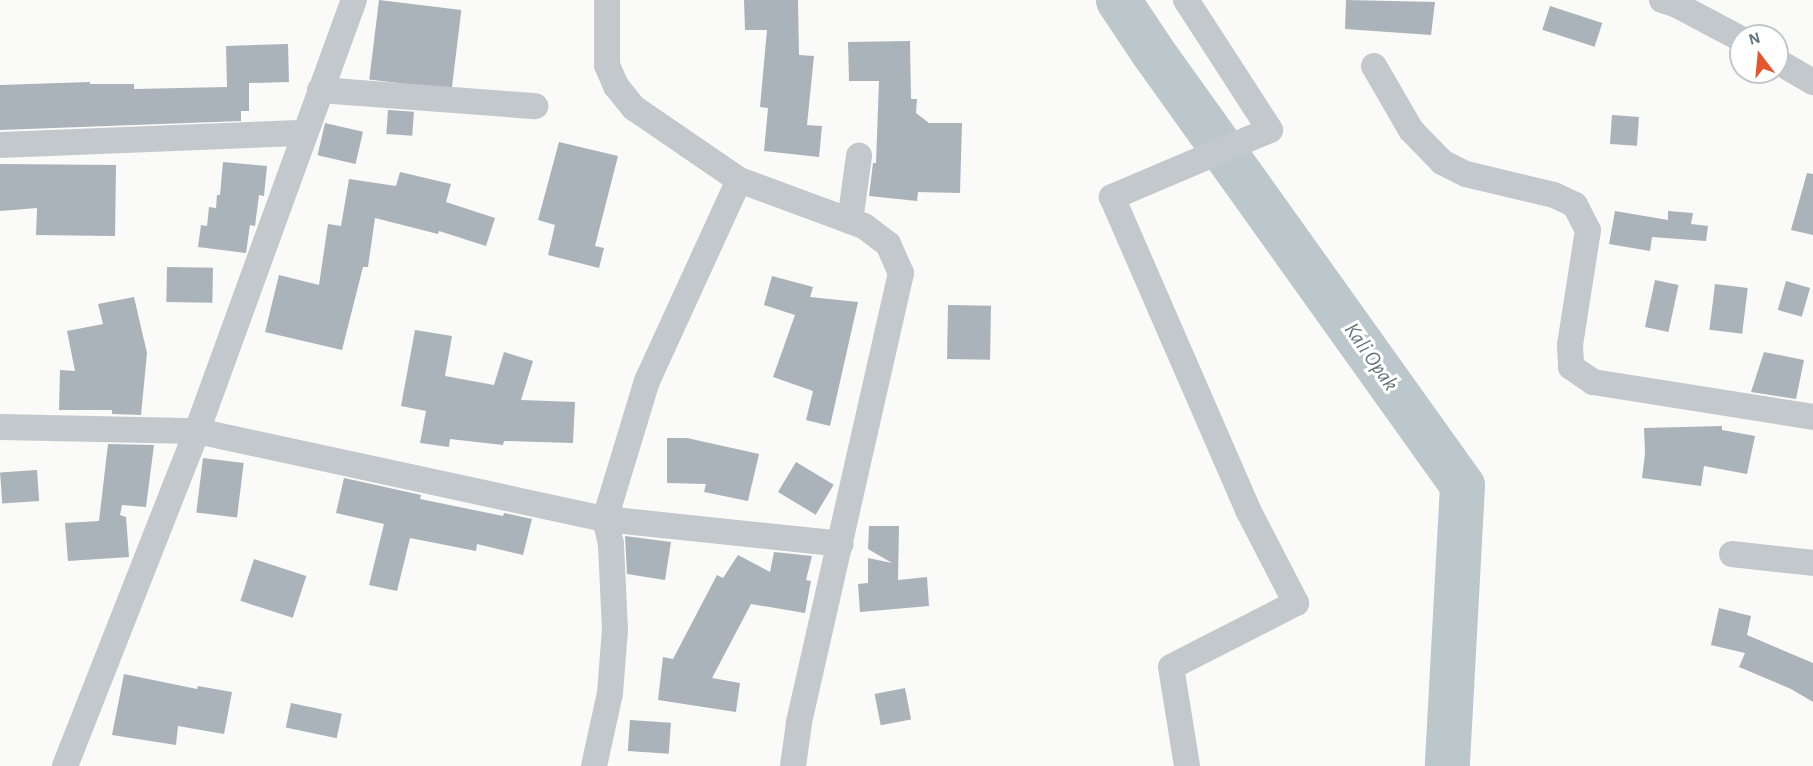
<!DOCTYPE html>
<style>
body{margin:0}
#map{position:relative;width:1813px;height:766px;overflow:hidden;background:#fafaf8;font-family:"Alegreya Sans",sans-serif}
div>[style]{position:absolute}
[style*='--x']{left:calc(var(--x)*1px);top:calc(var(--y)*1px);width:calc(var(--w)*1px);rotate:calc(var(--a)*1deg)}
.river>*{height:45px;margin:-22.5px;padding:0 22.5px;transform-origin:22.5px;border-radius:22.5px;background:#bbc7cb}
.building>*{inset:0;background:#aab3b9;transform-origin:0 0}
.minor>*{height:26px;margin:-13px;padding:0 13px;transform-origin:13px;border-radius:13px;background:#c3c8cc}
span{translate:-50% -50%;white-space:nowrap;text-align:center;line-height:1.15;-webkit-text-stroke:6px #fff;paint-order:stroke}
.water-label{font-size:22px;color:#60757c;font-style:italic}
.north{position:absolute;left:1729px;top:24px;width:60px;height:60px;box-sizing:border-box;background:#fff;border:2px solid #c1c8cd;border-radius:50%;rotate:344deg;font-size:16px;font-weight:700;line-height:24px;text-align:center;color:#657683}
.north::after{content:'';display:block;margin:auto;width:21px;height:27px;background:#e4572e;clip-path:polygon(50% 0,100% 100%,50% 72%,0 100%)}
</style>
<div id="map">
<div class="river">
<div style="--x:1118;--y:0;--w:61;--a:56.3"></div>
<div style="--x:1152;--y:51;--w:533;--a:54.46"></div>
<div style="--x:1462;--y:485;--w:281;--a:93.1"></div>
</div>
<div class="building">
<div style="left:379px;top:0;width:83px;height:80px;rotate:7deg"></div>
<div style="clip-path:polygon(744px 0,798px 0,799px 55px,814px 56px,807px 125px,822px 126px,819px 157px,764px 151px,768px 108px,760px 107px,767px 30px,745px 30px)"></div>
<div style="clip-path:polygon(1346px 0,1435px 2px,1431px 35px,1345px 29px)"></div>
<div style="left:1550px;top:6px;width:55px;height:25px;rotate:18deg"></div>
<div style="clip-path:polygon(910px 41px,911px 99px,917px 99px,916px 113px,929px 123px,962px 123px,960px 193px,918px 192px,917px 201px,869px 196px,873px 163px,876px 163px,879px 81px,849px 81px,848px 42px)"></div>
<div style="clip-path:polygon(288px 44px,289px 82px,249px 83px,249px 111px,241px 111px,241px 121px,0 130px,0 85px,90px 82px,90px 84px,134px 84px,134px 89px,227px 87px,226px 46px)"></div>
<div style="left:388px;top:110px;width:26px;height:24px;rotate:4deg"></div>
<div style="left:1612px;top:115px;width:27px;height:29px;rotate:4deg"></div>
<div style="left:325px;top:123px;width:39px;height:33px;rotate:13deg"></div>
<div style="clip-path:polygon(559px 142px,618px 156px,595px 246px,604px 248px,599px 268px,548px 255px,555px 225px,538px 220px)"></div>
<div style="clip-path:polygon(223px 162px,267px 166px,264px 196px,259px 195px,255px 226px,250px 225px,246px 253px,198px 247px,201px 225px,207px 226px,209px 207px,216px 208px,217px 195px,220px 195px)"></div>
<div style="clip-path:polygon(0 164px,116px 165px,115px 236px,36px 235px,37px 208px,0 211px)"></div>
<div style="clip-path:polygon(400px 172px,451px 184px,446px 202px,495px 218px,486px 246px,439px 231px,438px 234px,375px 218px,368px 267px,363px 267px,342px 350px,265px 332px,279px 275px,319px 285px,328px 224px,341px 226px,349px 179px,396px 186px)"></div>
<div style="clip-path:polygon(1807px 173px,1813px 174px,1813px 235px,1791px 230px)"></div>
<div style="clip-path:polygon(1615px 211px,1668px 220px,1668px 211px,1693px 213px,1691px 224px,1708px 226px,1706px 241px,1652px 237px,1650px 251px,1609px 244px)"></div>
<div style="left:167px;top:267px;width:46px;height:35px;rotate:1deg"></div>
<div style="clip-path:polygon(772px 276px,813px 287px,810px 297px,858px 302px,830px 426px,806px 420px,813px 391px,773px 377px,795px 315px,764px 305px)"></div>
<div style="left:1655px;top:280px;width:24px;height:48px;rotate:12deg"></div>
<div style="left:1786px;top:281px;width:25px;height:30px;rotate:16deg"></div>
<div style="left:1715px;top:284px;width:33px;height:46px;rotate:7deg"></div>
<div style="clip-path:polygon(134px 297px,147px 353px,141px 415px,112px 414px,112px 410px,59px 410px,60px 370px,75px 371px,67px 331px,103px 324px,98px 304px)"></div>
<div style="left:948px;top:305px;width:43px;height:54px;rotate:1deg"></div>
<div style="clip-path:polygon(415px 330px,452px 336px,445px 376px,494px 385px,504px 352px,533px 361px,521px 400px,575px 402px,573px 443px,504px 441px,503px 445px,450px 439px,449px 447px,420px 443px,426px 411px,401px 406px)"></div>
<div style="clip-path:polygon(1764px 352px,1804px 360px,1796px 399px,1751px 392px)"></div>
<div style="clip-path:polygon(1722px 426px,1722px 430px,1755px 436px,1747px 474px,1704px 466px,1701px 486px,1642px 478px,1645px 454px,1644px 428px)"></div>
<div style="clip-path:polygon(667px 438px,687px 438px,759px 454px,748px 501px,704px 492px,706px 484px,667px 483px)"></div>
<div style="clip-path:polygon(108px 444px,154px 445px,146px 507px,122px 505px,120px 515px,126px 517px,129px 557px,68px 561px,65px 523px,99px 521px)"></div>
<div style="left:203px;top:458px;width:41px;height:55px;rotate:7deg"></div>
<div style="left:796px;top:462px;width:44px;height:35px;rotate:31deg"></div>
<div style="left:37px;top:470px;width:31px;height:37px;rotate:86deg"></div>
<div style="clip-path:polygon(344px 478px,421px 495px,420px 499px,503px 516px,504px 513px,532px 519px,523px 555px,477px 544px,476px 551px,410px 538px,397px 591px,369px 585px,384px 524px,336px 513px)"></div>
<div style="clip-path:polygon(869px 526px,899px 526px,898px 580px,927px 577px,929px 606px,860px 612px,858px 584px,868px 583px,868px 558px,892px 563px,868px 549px)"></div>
<div style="clip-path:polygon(625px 536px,671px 542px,665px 580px,627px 574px)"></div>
<div style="clip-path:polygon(774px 552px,812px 556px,806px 580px,811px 581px,805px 613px,751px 604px,712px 678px,740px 683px,736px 712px,658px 700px,663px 657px,673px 659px,717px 575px,723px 578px,738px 555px,770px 572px)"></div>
<div style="left:254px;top:559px;width:55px;height:44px;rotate:18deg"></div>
<div style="clip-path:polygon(1719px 608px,1751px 616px,1747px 635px,1813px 663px,1813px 702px,1791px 689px,1739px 667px,1745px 653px,1711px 645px)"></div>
<div style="clip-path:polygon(124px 674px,197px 689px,198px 686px,232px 692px,224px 734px,178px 726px,176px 745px,112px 735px)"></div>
<div style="left:905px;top:688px;width:32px;height:31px;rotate:79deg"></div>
<div style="left:291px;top:703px;width:52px;height:25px;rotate:12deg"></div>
<div style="left:630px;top:720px;width:41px;height:31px;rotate:4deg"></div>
</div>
<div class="minor">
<div style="--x:607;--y:0;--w:65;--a:90"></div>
<div style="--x:607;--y:65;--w:23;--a:67"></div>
<div style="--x:616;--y:86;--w:28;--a:51"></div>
<div style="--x:634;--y:108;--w:127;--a:34.4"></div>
<div style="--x:739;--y:180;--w:133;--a:20.2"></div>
<div style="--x:864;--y:226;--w:30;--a:37"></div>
<div style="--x:888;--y:244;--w:32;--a:66"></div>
<div style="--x:901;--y:273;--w:461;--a:102.8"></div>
<div style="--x:799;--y:723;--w:43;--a:97.9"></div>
<div style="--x:1186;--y:0;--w:155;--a:57.1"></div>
<div style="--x:1270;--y:130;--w:172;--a:157"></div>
<div style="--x:1112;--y:197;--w:341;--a:66.5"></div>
<div style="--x:1248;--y:510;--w:105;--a:62.7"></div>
<div style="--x:1296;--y:603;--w:140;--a:152.9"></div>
<div style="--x:1171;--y:667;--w:100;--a:80.8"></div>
<div style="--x:1662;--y:0;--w:16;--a:18"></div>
<div style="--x:1677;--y:5;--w:72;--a:28"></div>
<div style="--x:1777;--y:61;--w:42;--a:30.3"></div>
<div style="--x:1374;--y:66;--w:74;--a:60"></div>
<div style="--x:1411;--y:130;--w:45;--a:45.9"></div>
<div style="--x:1442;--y:162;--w:27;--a:27"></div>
<div style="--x:1466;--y:174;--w:90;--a:13.4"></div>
<div style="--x:1554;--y:195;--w:23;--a:25"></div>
<div style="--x:1575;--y:205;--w:28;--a:63"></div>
<div style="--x:1588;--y:230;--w:116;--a:98.9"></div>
<div style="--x:1570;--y:345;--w:22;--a:87"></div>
<div style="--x:1571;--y:367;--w:27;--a:34"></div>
<div style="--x:1593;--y:382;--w:223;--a:9"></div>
<div style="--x:320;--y:90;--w:216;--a:4.3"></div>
<div style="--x:0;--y:145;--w:305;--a:-2.3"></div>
<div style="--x:850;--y:221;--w:66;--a:-82.1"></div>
<div style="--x:0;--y:427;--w:197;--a:1.2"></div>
<div style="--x:197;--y:431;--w:417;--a:12.2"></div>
<div style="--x:605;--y:519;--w:237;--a:6"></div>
<div style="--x:1732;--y:554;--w:81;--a:6.3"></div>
<div style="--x:65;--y:766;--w:360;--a:-68.5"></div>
<div style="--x:197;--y:431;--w:459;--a:-70"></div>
<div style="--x:594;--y:766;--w:75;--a:-77.6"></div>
<div style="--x:610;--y:693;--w:63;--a:-85.5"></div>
<div style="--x:615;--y:630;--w:86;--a:-92.7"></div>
<div style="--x:611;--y:544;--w:26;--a:-103"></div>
<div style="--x:605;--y:519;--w:144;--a:-73.1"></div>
<div style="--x:647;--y:381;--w:221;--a:-65.4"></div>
</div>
<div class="water-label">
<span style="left:1371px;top:357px;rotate:55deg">Kali Opak</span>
</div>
<div class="north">N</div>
</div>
